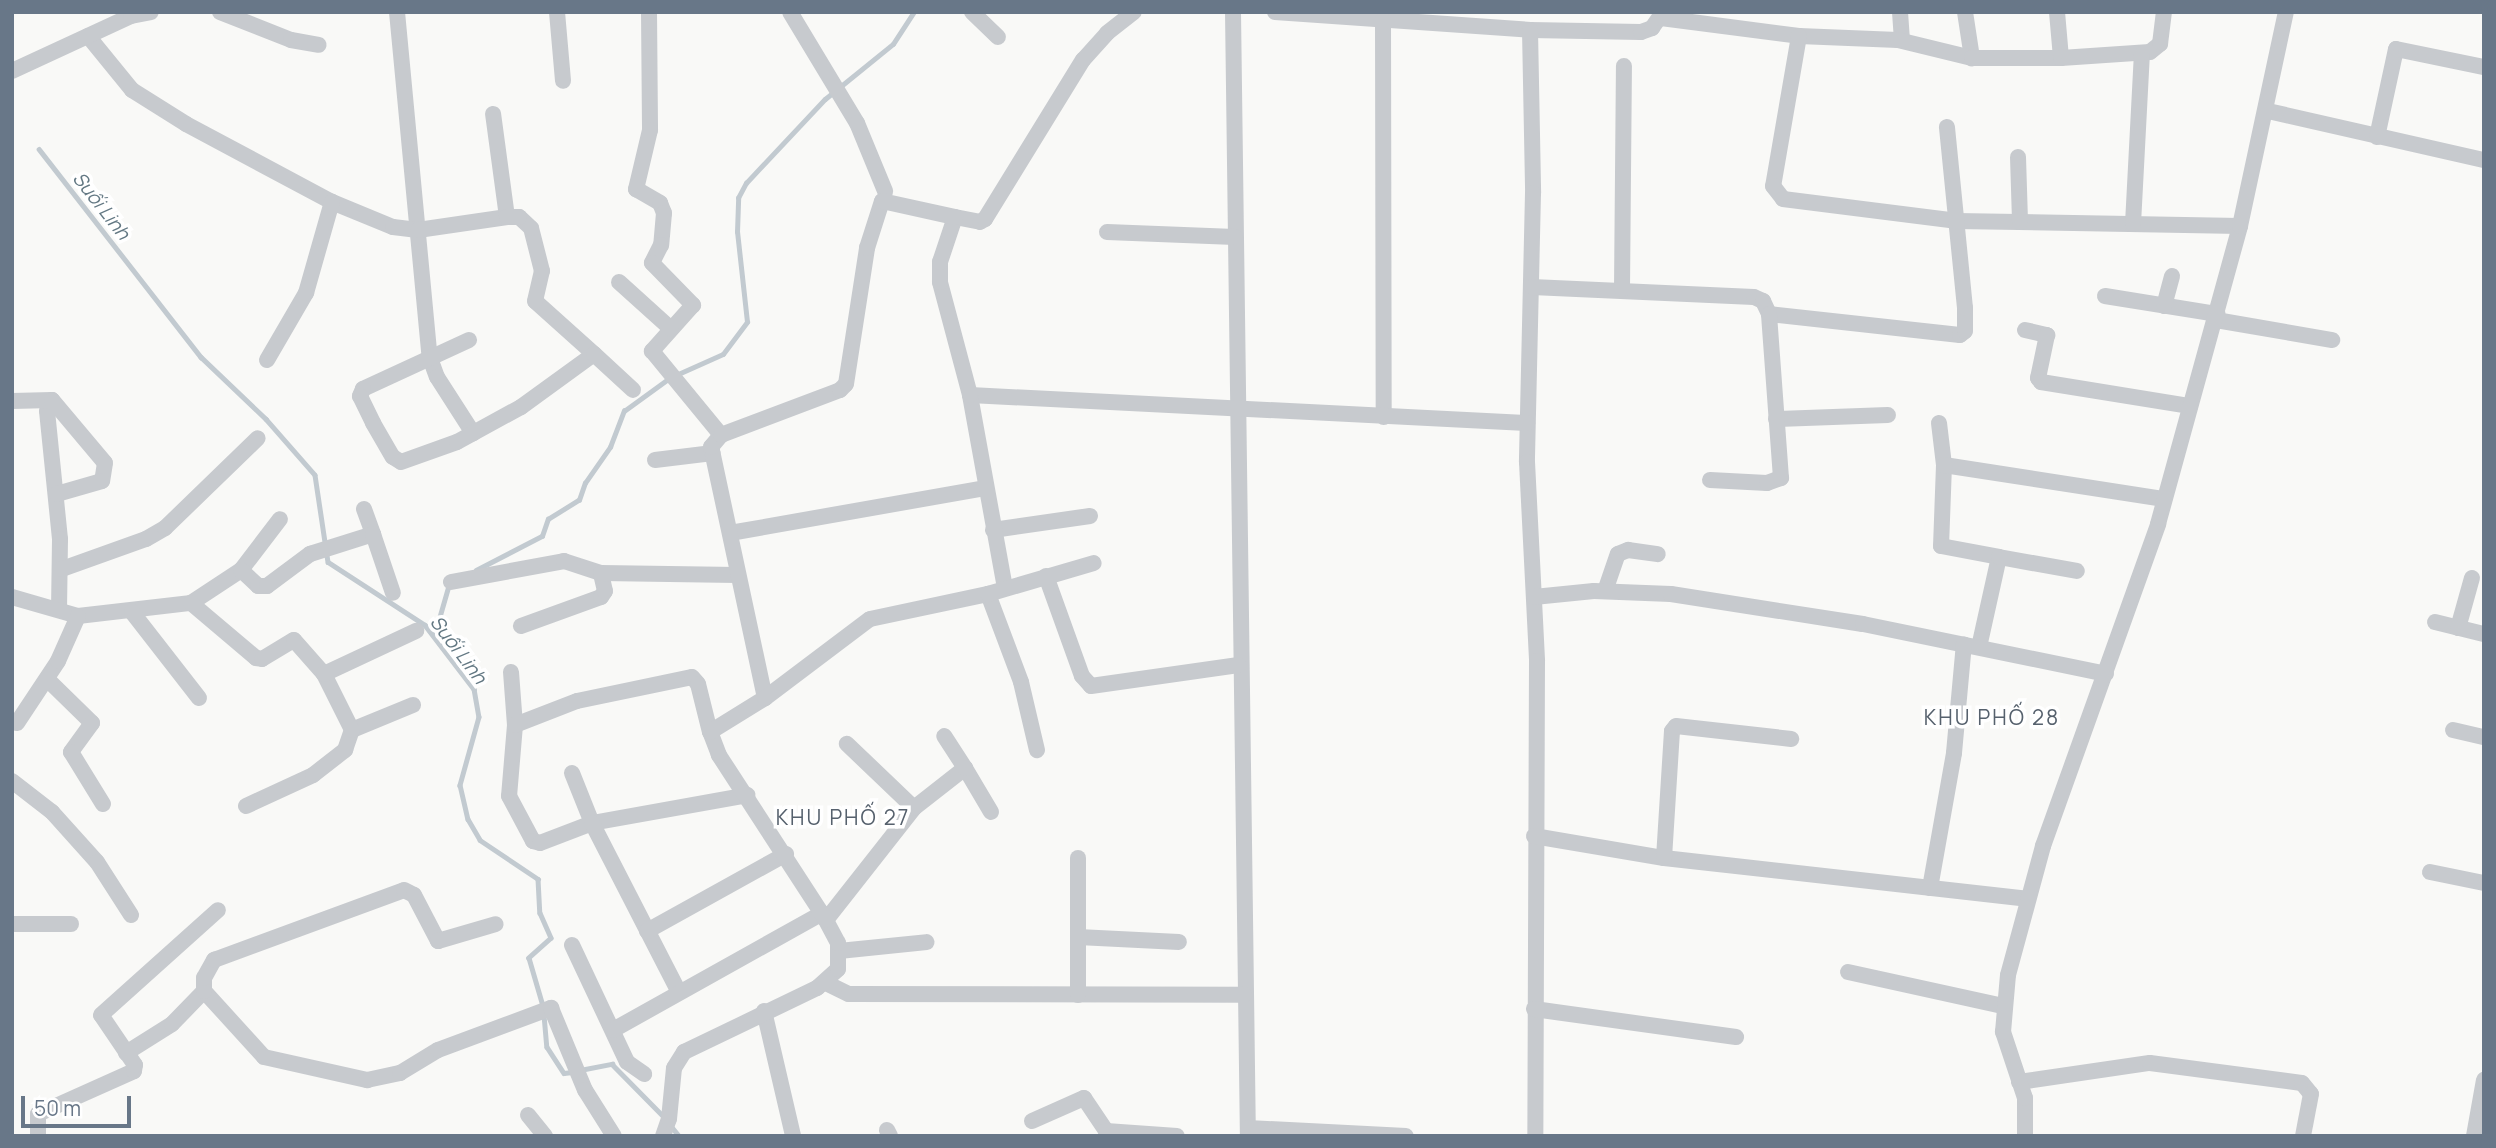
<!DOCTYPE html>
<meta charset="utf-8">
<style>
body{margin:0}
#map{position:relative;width:2496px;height:1148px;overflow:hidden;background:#f9f9f7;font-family:Manrope,sans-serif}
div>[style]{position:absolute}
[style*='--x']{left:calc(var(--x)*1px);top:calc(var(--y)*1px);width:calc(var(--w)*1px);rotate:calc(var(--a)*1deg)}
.stream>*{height:4.5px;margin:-2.25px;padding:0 2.25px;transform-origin:2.25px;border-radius:2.25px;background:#c2cad0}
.minor>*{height:16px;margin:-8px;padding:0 8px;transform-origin:8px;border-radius:8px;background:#c7cace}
span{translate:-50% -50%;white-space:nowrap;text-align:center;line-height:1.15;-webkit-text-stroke:7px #fff;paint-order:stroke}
.water-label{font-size:19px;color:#637883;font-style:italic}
.quarter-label{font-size:21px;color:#56616d;letter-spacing:2px}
.frame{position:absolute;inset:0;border:14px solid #687788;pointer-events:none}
.scale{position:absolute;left:21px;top:1096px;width:110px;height:32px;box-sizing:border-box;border:4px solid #687788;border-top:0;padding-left:9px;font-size:21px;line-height:24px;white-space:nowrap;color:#687788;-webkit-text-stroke:5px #fff;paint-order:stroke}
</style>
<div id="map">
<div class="stream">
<div style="--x:39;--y:149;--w:264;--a:52.1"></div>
<div style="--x:201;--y:357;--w:90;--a:43.6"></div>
<div style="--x:266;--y:419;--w:74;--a:48.8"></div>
<div style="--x:315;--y:475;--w:88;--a:81.5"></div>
<div style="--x:328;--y:562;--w:116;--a:33"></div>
<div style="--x:425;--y:625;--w:81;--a:52.6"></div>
<div style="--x:474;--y:689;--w:28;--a:80"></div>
<div style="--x:479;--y:717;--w:71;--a:105.6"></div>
<div style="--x:460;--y:785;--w:35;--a:77"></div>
<div style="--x:468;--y:819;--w:24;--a:60"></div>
<div style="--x:480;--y:840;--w:70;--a:33.9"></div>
<div style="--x:538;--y:879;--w:34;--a:87"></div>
<div style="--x:540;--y:913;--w:27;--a:66"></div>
<div style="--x:551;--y:938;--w:30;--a:138"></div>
<div style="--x:529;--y:958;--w:50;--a:73.7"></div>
<div style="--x:676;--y:375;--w:51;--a:-24.1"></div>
<div style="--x:723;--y:354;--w:40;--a:-53"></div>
<div style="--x:747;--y:322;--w:91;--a:-96.3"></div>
<div style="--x:737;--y:232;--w:34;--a:-88"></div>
<div style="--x:738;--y:198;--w:17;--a:-62"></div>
<div style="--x:746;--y:183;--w:115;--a:-46.8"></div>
<div style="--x:825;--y:99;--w:87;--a:-39"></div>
<div style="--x:893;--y:44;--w:38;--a:-57"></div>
<div style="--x:476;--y:570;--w:74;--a:-27.3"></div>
<div style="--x:542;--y:536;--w:18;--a:-71"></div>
<div style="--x:548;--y:519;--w:36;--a:-32"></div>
<div style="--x:579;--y:500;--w:18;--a:-71"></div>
<div style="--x:585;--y:483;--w:44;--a:-55.2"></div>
<div style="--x:610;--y:447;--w:39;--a:-69"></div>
<div style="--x:624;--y:411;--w:54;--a:-36"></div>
<div style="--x:434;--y:636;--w:54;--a:-73.9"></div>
<div style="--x:544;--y:1015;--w:32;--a:85"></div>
<div style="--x:547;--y:1047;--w:31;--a:57"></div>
<div style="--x:564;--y:1073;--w:8;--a:-7"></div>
<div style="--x:580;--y:1070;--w:33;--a:-11"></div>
<div style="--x:612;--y:1064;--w:74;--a:45.5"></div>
<div style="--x:671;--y:1126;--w:13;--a:51"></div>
</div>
<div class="minor">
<div style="--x:220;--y:12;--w:76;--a:21.5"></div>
<div style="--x:291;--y:40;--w:28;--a:10"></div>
<div style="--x:397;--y:12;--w:348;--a:84.6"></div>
<div style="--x:430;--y:358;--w:20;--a:70"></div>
<div style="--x:437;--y:377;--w:67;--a:57.3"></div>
<div style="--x:557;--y:12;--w:69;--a:85"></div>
<div style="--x:649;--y:12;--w:118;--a:89.5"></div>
<div style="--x:650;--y:130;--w:61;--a:103.3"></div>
<div style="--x:636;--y:189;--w:28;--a:30"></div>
<div style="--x:660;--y:203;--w:11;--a:68"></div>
<div style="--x:664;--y:213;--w:32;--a:95"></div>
<div style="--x:661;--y:245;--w:20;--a:117"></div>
<div style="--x:652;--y:263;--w:59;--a:45.7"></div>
<div style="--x:693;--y:305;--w:62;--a:131.7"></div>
<div style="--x:652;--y:351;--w:109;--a:50.6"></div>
<div style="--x:790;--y:12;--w:130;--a:58.9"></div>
<div style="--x:857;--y:123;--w:74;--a:67.6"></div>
<div style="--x:972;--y:12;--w:36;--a:44"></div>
<div style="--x:1233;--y:12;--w:1124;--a:89.24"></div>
<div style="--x:1275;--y:12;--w:256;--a:4"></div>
<div style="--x:1530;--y:30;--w:111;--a:1"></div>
<div style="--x:1641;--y:32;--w:12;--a:-20"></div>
<div style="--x:1652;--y:28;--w:19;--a:-55"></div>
<div style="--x:1900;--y:12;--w:28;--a:86"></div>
<div style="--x:1965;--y:12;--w:47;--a:81.3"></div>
<div style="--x:2057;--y:12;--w:46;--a:85"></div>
<div style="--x:1661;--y:18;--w:139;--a:7.4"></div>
<div style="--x:1799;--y:36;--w:99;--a:2.3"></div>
<div style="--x:1898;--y:40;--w:76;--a:13.7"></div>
<div style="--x:1972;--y:58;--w:89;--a:0"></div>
<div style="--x:2061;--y:58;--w:89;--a:-3.9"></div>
<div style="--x:2150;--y:52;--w:13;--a:-39"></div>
<div style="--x:2160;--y:44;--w:32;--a:-83"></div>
<div style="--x:1383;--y:20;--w:397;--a:89.9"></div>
<div style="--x:1530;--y:30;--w:163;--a:88.9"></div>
<div style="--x:1533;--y:193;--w:269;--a:91.3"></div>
<div style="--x:1527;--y:462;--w:199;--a:87.1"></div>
<div style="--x:1537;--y:661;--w:475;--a:90.2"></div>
<div style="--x:88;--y:36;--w:70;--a:50.8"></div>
<div style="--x:132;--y:90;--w:64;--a:32.2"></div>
<div style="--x:186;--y:124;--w:166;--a:28.1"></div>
<div style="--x:332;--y:202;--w:66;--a:22.3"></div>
<div style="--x:393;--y:227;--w:25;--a:7"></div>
<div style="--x:418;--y:230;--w:90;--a:-8.3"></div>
<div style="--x:507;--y:217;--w:104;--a:-97.7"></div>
<div style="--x:1799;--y:36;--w:152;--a:99.8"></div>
<div style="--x:1773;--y:186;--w:16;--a:52"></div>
<div style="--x:1783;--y:199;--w:174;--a:7.2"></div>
<div style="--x:1956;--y:221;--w:284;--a:1"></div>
<div style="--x:12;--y:71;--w:131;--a:-24.8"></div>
<div style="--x:131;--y:16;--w:20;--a:-11"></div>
<div style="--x:2268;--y:111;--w:221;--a:12.8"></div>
<div style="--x:2377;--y:137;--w:90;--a:-77.8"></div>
<div style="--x:2396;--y:49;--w:90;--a:11.6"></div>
<div style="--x:2018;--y:157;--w:65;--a:88.2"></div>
<div style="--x:2133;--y:224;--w:170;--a:-87"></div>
<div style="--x:1107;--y:232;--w:128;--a:2.2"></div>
<div style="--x:619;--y:282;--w:70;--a:42.1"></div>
<div style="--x:1532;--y:287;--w:222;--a:2.6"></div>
<div style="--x:1754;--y:297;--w:10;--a:24"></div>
<div style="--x:1763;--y:301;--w:14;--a:65"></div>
<div style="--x:1769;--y:314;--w:192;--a:6.3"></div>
<div style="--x:1960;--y:335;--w:6;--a:-39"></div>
<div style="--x:1965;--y:331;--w:23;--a:-90"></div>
<div style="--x:1965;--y:308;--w:182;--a:-95.7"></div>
<div style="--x:1622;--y:289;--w:223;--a:-89.5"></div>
<div style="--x:2105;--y:296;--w:114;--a:9.1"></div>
<div style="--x:2164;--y:306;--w:31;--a:-75"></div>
<div style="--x:2216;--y:320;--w:118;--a:9.8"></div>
<div style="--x:2025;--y:330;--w:23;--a:13"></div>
<div style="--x:2047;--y:335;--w:44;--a:101.8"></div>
<div style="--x:2038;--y:378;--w:5;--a:53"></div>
<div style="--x:2041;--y:382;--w:151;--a:9.2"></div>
<div style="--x:469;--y:340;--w:117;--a:155.2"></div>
<div style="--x:363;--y:389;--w:8;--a:113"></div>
<div style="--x:360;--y:396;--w:30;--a:64"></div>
<div style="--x:373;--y:423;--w:39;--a:60"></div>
<div style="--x:393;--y:457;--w:9;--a:32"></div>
<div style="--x:401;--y:462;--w:59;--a:-19.7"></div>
<div style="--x:457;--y:442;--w:73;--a:-28.7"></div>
<div style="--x:521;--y:407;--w:90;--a:-36"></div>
<div style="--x:594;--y:354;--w:79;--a:-138.1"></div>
<div style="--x:535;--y:301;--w:31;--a:-77"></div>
<div style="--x:542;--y:271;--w:44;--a:-104.3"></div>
<div style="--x:531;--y:228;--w:16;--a:-137"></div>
<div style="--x:519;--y:217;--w:12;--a:180"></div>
<div style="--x:594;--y:354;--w:53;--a:42.7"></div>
<div style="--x:267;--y:360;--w:78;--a:-59.8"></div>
<div style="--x:306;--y:293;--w:95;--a:-74.1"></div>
<div style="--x:970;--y:395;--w:558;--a:2.88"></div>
<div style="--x:52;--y:400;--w:12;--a:114"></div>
<div style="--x:47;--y:411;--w:129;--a:84.2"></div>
<div style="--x:60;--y:539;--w:70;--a:90.8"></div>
<div style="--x:12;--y:401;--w:40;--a:-1.4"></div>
<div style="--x:52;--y:400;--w:82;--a:49.9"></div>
<div style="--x:105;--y:463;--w:18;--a:99"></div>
<div style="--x:102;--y:481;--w:47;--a:163.9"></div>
<div style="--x:1776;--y:419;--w:112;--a:-2"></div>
<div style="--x:1939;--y:423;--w:42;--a:83.2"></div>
<div style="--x:1944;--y:465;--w:81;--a:92.1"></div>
<div style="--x:1941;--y:546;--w:59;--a:10.7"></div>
<div style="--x:1999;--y:557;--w:92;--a:102.5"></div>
<div style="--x:655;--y:460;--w:58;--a:-6.9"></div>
<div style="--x:1944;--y:465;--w:223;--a:8.8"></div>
<div style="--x:1710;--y:480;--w:57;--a:3"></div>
<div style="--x:1767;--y:483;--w:15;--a:-20"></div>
<div style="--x:1781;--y:478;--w:164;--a:-94.2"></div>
<div style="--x:364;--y:509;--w:27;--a:70"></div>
<div style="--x:993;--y:530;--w:98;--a:-8.2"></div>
<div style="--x:730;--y:533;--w:260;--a:-10"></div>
<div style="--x:1999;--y:557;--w:79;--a:10.2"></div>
<div style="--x:62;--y:569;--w:89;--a:-19.7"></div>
<div style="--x:146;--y:539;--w:22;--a:-30"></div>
<div style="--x:165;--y:528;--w:129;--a:-44.1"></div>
<div style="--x:241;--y:570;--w:64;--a:-52.6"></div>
<div style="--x:1046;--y:576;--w:106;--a:70.2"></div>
<div style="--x:1082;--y:676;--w:13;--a:48"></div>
<div style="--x:1091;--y:686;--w:149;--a:-8.1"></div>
<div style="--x:451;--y:582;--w:115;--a:-10.5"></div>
<div style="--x:564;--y:561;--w:39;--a:18"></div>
<div style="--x:1005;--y:588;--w:196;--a:-100.3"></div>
<div style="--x:970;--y:395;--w:117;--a:-104.9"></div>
<div style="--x:940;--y:282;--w:20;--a:-90"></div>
<div style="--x:940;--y:262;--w:47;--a:-71.6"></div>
<div style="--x:955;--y:217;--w:25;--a:11"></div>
<div style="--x:980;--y:222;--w:6;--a:-31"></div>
<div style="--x:985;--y:219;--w:187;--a:-58.4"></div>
<div style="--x:1083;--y:60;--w:36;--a:-48"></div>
<div style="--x:1107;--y:33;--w:34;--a:-38"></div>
<div style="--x:1605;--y:591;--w:39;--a:-71"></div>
<div style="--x:1618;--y:554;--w:11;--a:-22"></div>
<div style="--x:1628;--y:550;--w:30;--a:8"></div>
<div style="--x:988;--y:594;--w:94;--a:69.4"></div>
<div style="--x:1021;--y:682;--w:70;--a:76.8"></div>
<div style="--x:12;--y:597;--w:69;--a:16.1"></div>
<div style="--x:78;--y:616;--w:114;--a:-6.6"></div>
<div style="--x:191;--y:603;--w:60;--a:-33.4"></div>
<div style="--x:241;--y:570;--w:23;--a:43"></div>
<div style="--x:258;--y:586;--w:9;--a:0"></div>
<div style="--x:267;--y:586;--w:54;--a:-36.7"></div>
<div style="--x:310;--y:554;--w:66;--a:-17.6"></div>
<div style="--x:373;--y:534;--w:62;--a:71.3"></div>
<div style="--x:1534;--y:597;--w:60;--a:-5.7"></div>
<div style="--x:1594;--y:591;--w:77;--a:2.2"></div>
<div style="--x:1671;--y:594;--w:194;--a:8.9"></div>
<div style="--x:1863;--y:624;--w:248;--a:11.6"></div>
<div style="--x:191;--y:603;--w:85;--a:40.2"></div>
<div style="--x:256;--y:658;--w:6;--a:9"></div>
<div style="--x:262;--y:659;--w:37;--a:-31"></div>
<div style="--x:294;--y:640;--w:45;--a:48.6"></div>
<div style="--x:132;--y:612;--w:109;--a:52.1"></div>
<div style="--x:2435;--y:622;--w:50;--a:13.8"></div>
<div style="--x:521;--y:626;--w:85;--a:-19.9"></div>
<div style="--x:601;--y:597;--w:7;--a:-56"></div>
<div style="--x:605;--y:591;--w:18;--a:-103"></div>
<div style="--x:601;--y:573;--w:136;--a:0.8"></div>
<div style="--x:2458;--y:628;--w:52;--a:-74.4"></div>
<div style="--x:511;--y:672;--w:53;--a:85.7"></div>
<div style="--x:515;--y:725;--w:71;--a:94.8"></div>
<div style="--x:509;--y:796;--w:51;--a:61.9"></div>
<div style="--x:533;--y:841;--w:7;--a:16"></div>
<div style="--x:540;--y:843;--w:56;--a:-21"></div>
<div style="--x:592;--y:823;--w:158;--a:-10.2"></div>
<div style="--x:47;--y:679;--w:63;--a:44.4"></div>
<div style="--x:92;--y:723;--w:36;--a:126"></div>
<div style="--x:71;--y:752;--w:61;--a:58.4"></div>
<div style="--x:765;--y:698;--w:257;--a:-102.1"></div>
<div style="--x:711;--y:447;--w:16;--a:-50"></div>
<div style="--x:721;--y:435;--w:127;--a:-20.7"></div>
<div style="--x:840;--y:390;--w:8;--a:-45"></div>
<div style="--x:846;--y:384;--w:138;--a:-81.2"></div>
<div style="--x:867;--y:248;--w:49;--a:-72.3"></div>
<div style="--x:882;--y:201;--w:75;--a:12.4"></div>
<div style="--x:17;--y:723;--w:74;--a:-56.5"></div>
<div style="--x:58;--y:661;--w:49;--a:-66"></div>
<div style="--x:515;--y:725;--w:66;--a:-21.2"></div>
<div style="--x:577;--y:701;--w:117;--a:-11.8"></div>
<div style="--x:692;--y:677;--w:9;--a:49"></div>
<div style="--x:698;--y:684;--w:49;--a:76"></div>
<div style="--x:352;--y:730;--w:66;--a:-22.3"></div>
<div style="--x:2453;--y:730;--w:32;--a:13"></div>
<div style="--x:965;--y:768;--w:51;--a:59.4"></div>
<div style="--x:572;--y:773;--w:54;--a:68.2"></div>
<div style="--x:592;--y:823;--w:190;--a:62.8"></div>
<div style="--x:12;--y:781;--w:51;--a:37.8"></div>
<div style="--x:52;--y:812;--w:67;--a:48"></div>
<div style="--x:97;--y:862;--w:63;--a:57.3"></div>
<div style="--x:246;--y:806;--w:74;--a:-24.8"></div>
<div style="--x:313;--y:775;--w:41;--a:-38"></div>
<div style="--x:345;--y:750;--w:21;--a:-71"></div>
<div style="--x:352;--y:730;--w:63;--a:-116.6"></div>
<div style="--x:324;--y:674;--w:102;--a:-25.1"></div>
<div style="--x:914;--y:808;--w:65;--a:-38.1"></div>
<div style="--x:965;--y:768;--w:38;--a:-123"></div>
<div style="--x:1534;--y:836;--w:132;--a:9.6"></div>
<div style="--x:1664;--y:858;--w:365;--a:6.4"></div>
<div style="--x:1664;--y:858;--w:127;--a:-86.4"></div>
<div style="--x:1672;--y:731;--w:6;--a:-51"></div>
<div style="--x:1676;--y:726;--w:116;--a:6.4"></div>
<div style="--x:2430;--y:872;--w:55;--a:11.5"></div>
<div style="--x:1930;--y:888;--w:137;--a:-79.9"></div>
<div style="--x:1954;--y:753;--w:109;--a:-84.8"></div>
<div style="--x:826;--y:920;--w:142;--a:-51.8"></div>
<div style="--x:914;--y:808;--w:93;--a:-136.3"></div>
<div style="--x:12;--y:924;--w:59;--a:0"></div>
<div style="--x:647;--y:931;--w:159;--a:-29"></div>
<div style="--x:1078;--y:937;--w:101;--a:2.8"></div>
<div style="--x:572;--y:945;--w:129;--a:64.8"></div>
<div style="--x:627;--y:1062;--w:21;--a:35"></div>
<div style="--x:839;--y:951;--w:88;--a:-5.8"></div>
<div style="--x:1848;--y:972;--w:158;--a:12.4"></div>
<div style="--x:826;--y:983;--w:25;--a:26"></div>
<div style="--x:849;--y:994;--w:395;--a:0.1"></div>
<div style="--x:204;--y:991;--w:89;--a:47.7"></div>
<div style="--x:264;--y:1057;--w:106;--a:12.6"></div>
<div style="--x:367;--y:1080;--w:34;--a:-12"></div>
<div style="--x:400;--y:1073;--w:44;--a:-31.2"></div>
<div style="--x:438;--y:1050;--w:121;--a:-20.4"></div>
<div style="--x:551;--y:1008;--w:89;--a:67.5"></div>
<div style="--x:585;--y:1090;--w:54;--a:57.8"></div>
<div style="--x:1078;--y:995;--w:137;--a:-90"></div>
<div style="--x:1534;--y:1009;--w:204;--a:7.9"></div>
<div style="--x:764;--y:1011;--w:128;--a:76.9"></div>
<div style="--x:613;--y:1030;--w:240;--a:-29.2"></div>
<div style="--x:126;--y:1053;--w:54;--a:-32.2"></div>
<div style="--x:172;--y:1024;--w:46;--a:-45.9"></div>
<div style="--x:204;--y:991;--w:13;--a:-90"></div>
<div style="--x:204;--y:978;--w:21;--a:-61"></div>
<div style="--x:214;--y:960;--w:202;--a:-20.2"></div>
<div style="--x:404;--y:890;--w:11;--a:27"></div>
<div style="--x:414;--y:895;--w:52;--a:62.4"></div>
<div style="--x:438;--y:941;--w:60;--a:-16.3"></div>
<div style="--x:2019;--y:1082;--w:132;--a:-8.3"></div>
<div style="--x:2150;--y:1063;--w:153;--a:7.5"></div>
<div style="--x:2302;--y:1083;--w:14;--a:51"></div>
<div style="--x:2311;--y:1094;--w:43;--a:100.8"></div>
<div style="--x:528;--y:1115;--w:27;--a:51"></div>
<div style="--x:1032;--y:1121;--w:57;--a:-23.9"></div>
<div style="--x:1084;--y:1098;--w:40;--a:56"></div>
<div style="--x:1106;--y:1131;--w:71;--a:4"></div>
<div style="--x:1248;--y:1128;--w:158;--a:2.9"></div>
<div style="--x:887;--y:1130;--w:7;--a:63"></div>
<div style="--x:38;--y:1136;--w:22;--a:-90"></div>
<div style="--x:38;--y:1114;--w:105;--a:-24.1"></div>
<div style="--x:134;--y:1071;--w:6;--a:-81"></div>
<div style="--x:135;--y:1065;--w:60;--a:-124.2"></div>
<div style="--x:101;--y:1015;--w:157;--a:-41.9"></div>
<div style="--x:663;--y:1136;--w:18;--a:-71"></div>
<div style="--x:669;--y:1119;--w:51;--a:-84.4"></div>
<div style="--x:674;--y:1068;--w:19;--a:-58"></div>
<div style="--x:684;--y:1052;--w:148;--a:-25.7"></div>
<div style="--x:817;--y:988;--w:28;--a:-42"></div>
<div style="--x:838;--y:969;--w:26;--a:-90"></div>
<div style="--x:838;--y:943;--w:26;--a:-118"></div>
<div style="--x:826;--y:920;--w:197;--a:-123"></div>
<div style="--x:719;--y:755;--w:25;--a:-111"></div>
<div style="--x:710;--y:732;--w:65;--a:-31.7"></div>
<div style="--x:765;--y:698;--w:131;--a:-37"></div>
<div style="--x:870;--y:619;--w:121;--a:-12"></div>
<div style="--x:988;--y:594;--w:110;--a:-16.3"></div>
<div style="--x:2025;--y:1136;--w:38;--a:-90"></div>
<div style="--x:2025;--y:1098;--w:70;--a:-108.4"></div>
<div style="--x:2003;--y:1032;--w:57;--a:-85"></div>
<div style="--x:2008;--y:975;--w:134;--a:-74.8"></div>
<div style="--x:2043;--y:846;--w:342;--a:-70.3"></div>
<div style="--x:2158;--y:524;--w:309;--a:-74.6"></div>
<div style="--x:2240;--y:226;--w:219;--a:-77.9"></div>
<div style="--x:2474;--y:1136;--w:57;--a:-79.9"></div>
</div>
<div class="water-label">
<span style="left:101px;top:206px;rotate:52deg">Suối Linh</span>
<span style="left:458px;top:650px;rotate:53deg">Suối Linh</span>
</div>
<div class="quarter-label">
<span style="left:1992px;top:717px">KHU PHỐ 28</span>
<span style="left:843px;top:817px">KHU PHỐ 27</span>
</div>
<div class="frame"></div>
<div class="scale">50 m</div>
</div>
